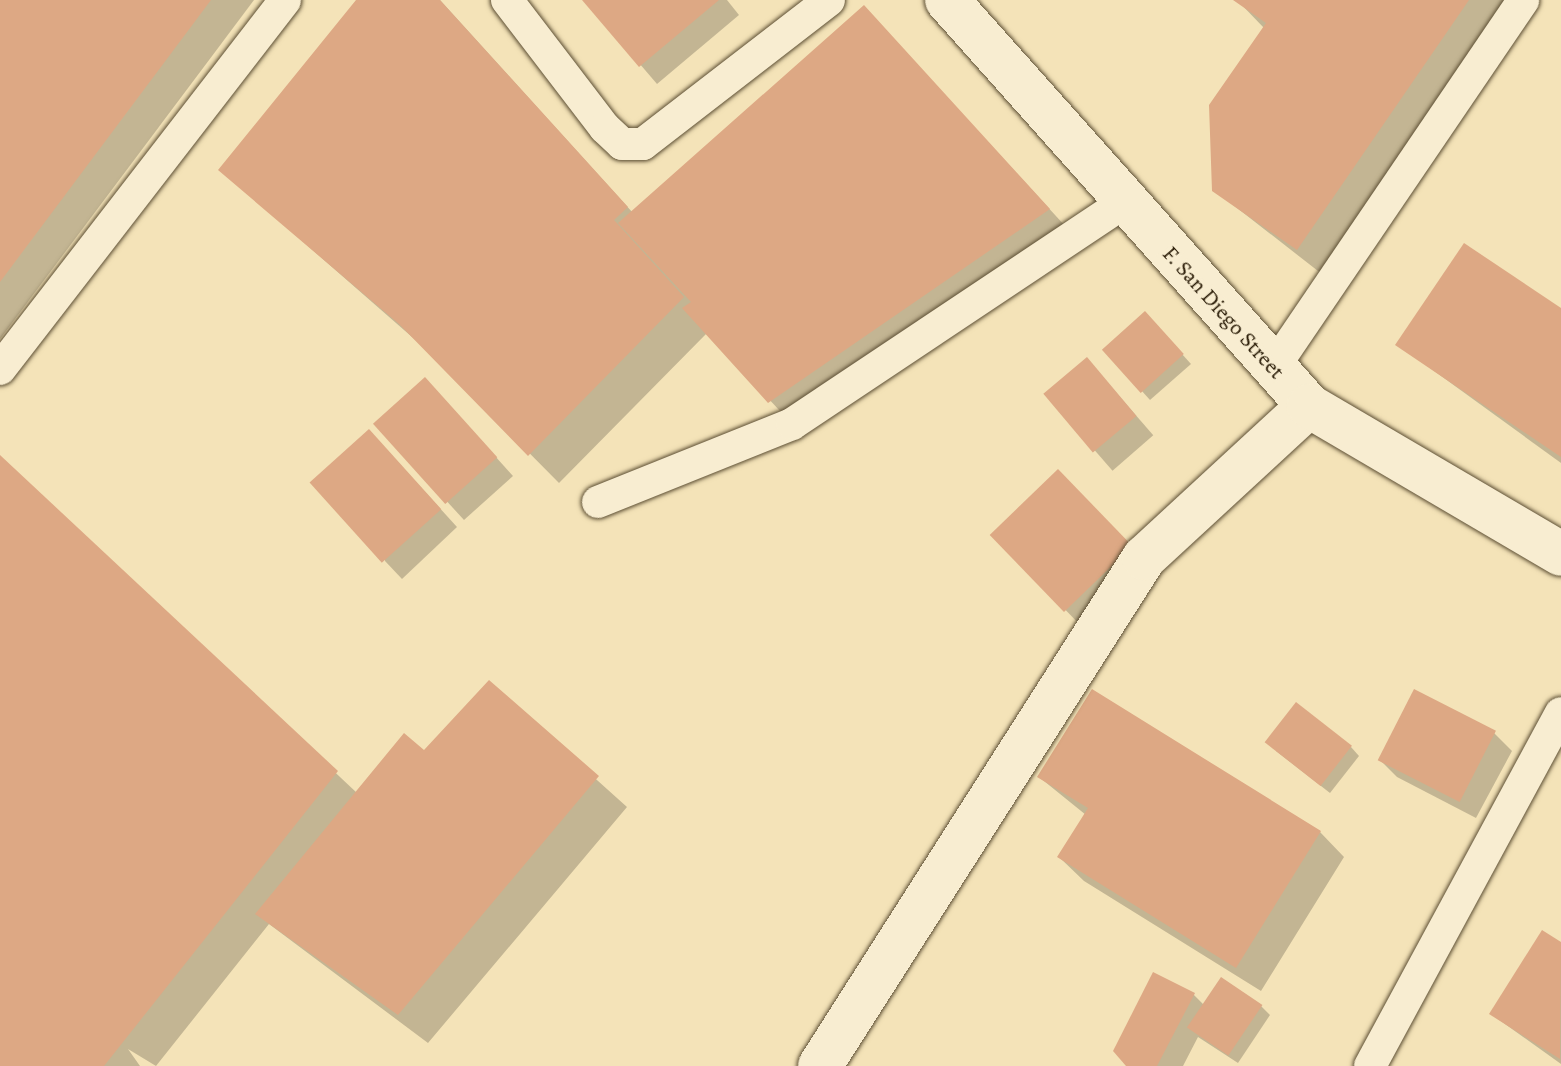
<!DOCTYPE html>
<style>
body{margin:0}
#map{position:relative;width:1561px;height:1066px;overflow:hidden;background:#f4e3b8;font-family:Alegreya,serif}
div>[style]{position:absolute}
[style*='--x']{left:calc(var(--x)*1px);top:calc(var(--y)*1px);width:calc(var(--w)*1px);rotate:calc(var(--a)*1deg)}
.shadow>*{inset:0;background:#0003;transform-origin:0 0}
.building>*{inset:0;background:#dda884;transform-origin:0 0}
.roads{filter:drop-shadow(0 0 2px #5c4e33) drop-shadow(0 0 2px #5c4e33)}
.lane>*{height:32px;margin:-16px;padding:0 16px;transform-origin:16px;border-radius:16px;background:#f8edd1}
.street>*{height:44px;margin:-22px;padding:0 22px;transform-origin:22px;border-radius:22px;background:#f8edd1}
.secondary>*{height:44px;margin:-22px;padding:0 22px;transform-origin:22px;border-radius:22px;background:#f8edd1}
span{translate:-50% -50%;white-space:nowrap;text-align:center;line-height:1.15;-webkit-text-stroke:7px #f8edd1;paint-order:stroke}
.street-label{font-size:22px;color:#2a1c07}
</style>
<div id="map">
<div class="shadow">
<div style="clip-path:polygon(0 0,254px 0,0 339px)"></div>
<div style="clip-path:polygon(361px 0,440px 0,633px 213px,864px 7px,1078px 240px,794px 426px,707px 333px,559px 483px,428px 351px,221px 170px)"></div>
<div style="clip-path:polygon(585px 0,727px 0,739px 15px,657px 84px)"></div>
<div style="clip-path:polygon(1518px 0,1327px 278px,1214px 190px,1264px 28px,1237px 0)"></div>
<div style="clip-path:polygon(1561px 310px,1561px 463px,1397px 344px)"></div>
<div style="clip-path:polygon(1153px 322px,1191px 364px,1150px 400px,1104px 349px)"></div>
<div style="left:1087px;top:359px;width:101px;height:54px;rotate:49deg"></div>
<div style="clip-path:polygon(443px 398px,513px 476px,464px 520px,376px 424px)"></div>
<div style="clip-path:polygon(386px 449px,457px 527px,402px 579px,385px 561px)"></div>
<div style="clip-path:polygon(0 457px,357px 793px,424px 753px,489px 683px,627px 807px,428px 1043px,269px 924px,156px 1066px,128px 1049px,140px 1066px,0 1066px)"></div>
<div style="clip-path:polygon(993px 535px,1149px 565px,1083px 628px)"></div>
<div style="clip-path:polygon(1494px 733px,1512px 751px,1476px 818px,1397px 777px,1380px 760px)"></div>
<div style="clip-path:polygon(1351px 747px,1359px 756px,1330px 793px,1276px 751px)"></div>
<div style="clip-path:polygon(1039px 777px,1320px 832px,1344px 857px,1261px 991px,1084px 881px,1059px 857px,1086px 815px)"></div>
<div style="clip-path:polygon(1542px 933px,1561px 945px,1561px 1064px,1491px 1014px)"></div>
<div style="clip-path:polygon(1193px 994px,1204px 1005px,1261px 1006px,1270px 1015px,1238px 1063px,1198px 1037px,1183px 1066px,1128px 1066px)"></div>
</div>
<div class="building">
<div style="clip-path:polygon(0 0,211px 0,0 282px)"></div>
<div style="clip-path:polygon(356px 0,440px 0,628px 207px,614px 220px,684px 297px,528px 456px,399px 324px,218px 170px)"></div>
<div style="clip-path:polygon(582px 0,719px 0,639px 67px)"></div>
<div style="clip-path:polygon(1233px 0,1469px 0,1297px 250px,1212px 191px,1209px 105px,1266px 23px)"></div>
<div style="clip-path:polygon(864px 5px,1050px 209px,768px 403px,682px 308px,691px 302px,618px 223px)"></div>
<div style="clip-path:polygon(1464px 243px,1561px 308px,1561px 457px,1395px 345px)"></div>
<div style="left:1145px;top:311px;width:58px;height:58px;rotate:48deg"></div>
<div style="left:1087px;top:357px;width:77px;height:57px;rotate:50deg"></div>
<div style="left:425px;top:377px;width:108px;height:70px;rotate:48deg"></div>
<div style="left:369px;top:429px;width:108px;height:80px;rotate:48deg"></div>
<div style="clip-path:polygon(0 455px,338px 771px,104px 1066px,0 1066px)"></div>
<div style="left:1058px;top:469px;width:107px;height:95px;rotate:46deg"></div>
<div style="clip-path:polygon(489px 680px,599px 776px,398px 1015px,255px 914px,404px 733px,424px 750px)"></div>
<div style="clip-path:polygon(1092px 689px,1321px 831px,1236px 968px,1057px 857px,1088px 808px,1037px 777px)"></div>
<div style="left:1414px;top:689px;width:92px;height:80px;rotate:27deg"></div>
<div style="left:1296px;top:702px;width:71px;height:51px;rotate:38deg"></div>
<div style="clip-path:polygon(1542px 930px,1561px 942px,1560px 1059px,1489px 1014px)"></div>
<div style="clip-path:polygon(1153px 972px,1195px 993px,1157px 1066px,1126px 1066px,1113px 1051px)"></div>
<div style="left:1221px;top:977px;width:50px;height:61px;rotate:34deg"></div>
</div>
<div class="roads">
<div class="lane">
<div style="--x:507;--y:0;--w:161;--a:52.6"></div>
<div style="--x:605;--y:128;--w:23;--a:43"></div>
<div style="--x:622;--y:144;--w:21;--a:0"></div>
<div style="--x:643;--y:144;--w:235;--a:-37.7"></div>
<div style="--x:0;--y:369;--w:466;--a:-52.3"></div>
<div style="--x:1272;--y:370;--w:447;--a:-55.8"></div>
<div style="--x:598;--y:502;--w:209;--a:-21.9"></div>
<div style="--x:792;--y:424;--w:400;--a:-33.7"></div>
<div style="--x:1370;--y:1066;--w:401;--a:-61.6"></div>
</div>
<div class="street">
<div style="--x:820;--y:1066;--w:603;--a:-57.47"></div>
<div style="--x:1144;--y:558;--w:224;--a:-42.7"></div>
</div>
<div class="secondary">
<div style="--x:947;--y:0;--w:544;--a:48.28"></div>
<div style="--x:1309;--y:406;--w:292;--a:30.4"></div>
</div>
</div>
<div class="street-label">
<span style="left:1223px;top:313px;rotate:48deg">F. San Diego Street</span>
</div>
</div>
